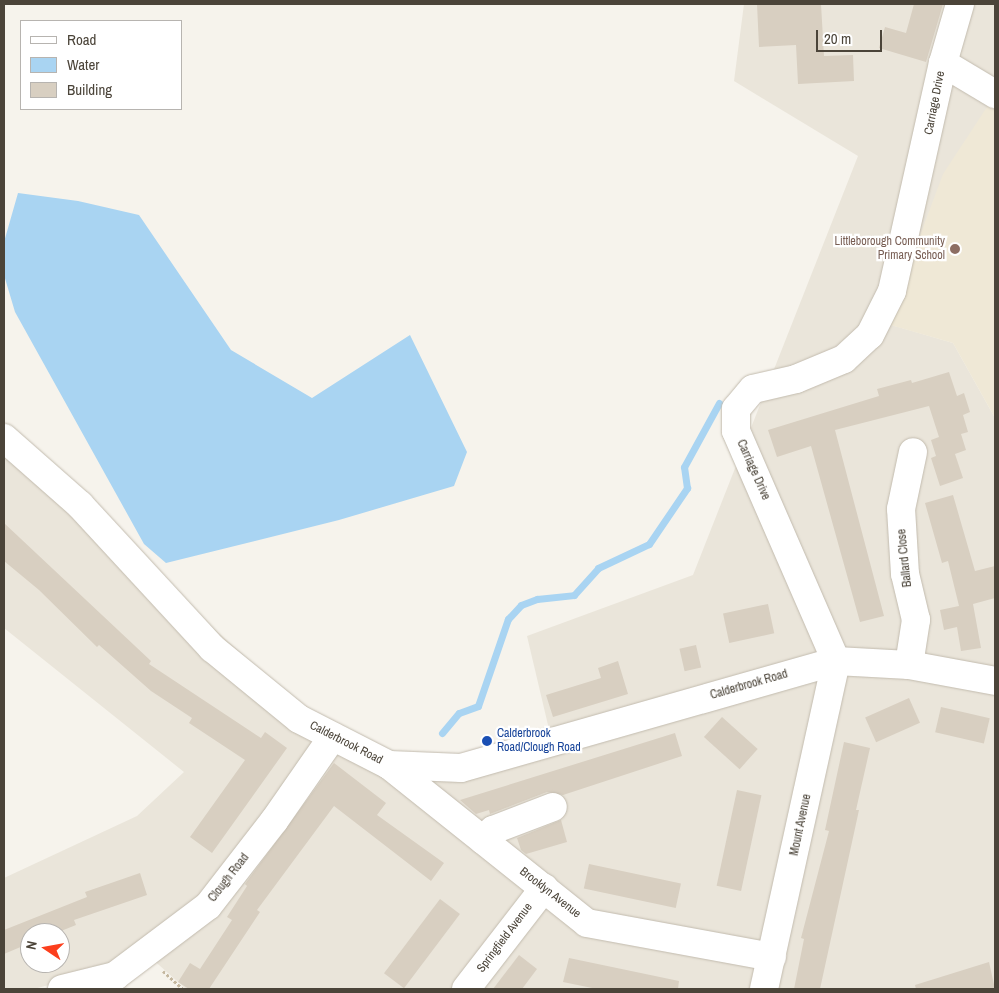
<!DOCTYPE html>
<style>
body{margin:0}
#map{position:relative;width:999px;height:993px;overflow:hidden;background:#f6f3ec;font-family:"Archivo Narrow",sans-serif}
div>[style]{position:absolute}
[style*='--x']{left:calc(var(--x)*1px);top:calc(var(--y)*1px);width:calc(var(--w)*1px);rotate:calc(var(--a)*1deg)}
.residential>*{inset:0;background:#eae5da}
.education>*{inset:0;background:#efe8d6}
.water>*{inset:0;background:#a9d4f2}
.stream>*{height:7px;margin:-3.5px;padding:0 3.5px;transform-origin:3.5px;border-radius:3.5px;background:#a9d4f2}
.building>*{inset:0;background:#d8cfc1;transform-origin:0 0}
.path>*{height:3px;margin-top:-1.5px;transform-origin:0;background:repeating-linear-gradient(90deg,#c4b79f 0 2.5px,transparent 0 5px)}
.roads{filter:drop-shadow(0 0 1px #c2bbae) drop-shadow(0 0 1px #c2bbae)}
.minor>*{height:28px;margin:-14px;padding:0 14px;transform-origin:14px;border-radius:14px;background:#fff}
.dots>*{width:14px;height:14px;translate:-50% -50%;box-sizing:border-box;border:2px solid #fff;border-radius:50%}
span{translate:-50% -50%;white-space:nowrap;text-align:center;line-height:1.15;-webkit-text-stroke:4.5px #fff;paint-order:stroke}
.street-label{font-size:12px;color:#4b4439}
.education-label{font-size:12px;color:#785e54}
.right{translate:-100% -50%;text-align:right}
.transit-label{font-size:12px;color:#164399}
.left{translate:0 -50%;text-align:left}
.frame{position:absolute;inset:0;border:5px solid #4b4439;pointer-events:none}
.legend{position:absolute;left:20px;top:20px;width:162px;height:90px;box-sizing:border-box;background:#fff;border:1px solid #b7b4b0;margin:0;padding:6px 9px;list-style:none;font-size:15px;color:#4b4439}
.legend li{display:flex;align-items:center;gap:10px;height:25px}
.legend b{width:25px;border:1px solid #b7b4b0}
.north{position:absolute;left:20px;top:923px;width:50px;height:50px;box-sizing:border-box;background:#fff;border:1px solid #b7b4b0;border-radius:50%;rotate:282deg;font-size:14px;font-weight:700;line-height:20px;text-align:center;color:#4b4439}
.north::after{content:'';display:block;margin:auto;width:18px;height:22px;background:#fc3f1d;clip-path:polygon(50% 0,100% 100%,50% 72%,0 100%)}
.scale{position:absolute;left:816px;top:30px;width:66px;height:22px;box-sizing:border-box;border:2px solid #4b4439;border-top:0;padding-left:6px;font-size:15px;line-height:18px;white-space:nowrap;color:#4b4439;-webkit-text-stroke:4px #fff;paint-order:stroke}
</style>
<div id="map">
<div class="residential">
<div style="clip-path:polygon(evenodd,744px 4px,995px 4px,995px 95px,888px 324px,953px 343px,995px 418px,995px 989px,186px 989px,150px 957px,34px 989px,4px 989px,4px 878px,137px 816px,184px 772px,4px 628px,4px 439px,333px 736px,389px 765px,552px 742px,527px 636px,693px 575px,858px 156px,734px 81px,744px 4px,30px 933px,60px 933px,60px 963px,30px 963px,30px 933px)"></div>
</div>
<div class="education">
<div style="clip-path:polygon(989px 104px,995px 108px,995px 418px,953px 343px,887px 324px,943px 174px)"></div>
</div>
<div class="water">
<div style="clip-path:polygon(18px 193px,78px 201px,139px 215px,231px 350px,312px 398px,410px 335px,467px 452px,454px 486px,339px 520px,166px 563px,144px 544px,15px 312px,4px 275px,4px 242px)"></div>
</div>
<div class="stream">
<div style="--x:442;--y:733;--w:26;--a:-50"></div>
<div style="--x:459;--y:713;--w:20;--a:-20"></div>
<div style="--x:478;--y:706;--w:92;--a:-71"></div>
<div style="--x:508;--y:619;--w:19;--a:-47"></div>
<div style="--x:521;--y:605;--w:17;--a:-21"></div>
<div style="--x:537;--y:599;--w:37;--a:-6"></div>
<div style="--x:574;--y:595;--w:36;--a:-48"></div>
<div style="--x:598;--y:568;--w:56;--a:-25.2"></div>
<div style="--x:649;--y:544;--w:68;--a:-55.8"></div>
<div style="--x:687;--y:488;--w:21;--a:-98"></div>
<div style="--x:684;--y:467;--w:73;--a:-61.3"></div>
</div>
<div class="building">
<div style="clip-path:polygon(757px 4px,821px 4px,824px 56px,853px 55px,854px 81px,798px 84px,796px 45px,759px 47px)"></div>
<div style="clip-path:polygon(914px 4px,943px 4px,926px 62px,879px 48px,885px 27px,906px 33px)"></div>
<div style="clip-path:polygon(949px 372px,957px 396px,964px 393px,970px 412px,963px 415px,968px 432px,961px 434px,966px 450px,955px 454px,963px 478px,940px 486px,931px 458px,936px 456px,931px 440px,939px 437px,929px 406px,835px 430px,884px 616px,860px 622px,811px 446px,777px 457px,768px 430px,879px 396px,877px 389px,911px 380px,912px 383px)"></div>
<div style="clip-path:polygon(953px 495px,975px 571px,995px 566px,995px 598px,973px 604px,981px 648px,961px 651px,957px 627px,944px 630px,940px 610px,959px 606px,948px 561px,942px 563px,925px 503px)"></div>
<div style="clip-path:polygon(4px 523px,151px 661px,149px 664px,261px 738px,265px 732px,287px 748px,212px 853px,190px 837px,245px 760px,189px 723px,192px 718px,151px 691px,99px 645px,97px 647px,39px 590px,4px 561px)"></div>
<div style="left:768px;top:604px;width:30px;height:46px;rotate:78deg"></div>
<div style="left:696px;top:645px;width:23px;height:17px;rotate:77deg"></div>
<div style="clip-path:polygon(618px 661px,628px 694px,553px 717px,546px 695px,601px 678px,598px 668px)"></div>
<div style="left:909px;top:698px;width:27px;height:48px;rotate:66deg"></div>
<div style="left:941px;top:707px;width:50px;height:26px;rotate:13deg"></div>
<div style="left:722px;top:717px;width:48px;height:27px;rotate:42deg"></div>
<div style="clip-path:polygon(675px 733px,682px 756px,563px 795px,547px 792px,490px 814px,489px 810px,476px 814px,460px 800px)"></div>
<div style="clip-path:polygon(844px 742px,870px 748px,856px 810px,859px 810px,820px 989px,794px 989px,804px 939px,801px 938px,829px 831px,825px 830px)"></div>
<div style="clip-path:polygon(334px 763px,386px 803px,377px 815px,444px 863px,431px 881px,334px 806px,257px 910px,260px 912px,209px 989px,189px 989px,178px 982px,190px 963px,200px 969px,232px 920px,227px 917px,247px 886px,245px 884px)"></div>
<div style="left:737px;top:790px;width:25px;height:98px;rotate:12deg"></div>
<div style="clip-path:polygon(561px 820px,567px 842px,526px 854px,521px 850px,517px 838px)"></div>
<div style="left:589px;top:864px;width:94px;height:25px;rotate:12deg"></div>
<div style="clip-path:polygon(140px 873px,147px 895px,74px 920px,76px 925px,56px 933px,30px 933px,30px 943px,4px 954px,4px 930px,87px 897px,85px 892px)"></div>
<div style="left:440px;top:899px;width:25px;height:93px;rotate:37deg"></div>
<div style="clip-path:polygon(519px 955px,537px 969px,522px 989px,493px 989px)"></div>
<div style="clip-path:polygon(569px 958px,679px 981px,678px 989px,597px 989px,563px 982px)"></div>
<div style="clip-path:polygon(989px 962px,995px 989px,916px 989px,915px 985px)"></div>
</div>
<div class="path">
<div style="--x:163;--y:971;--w:27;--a:42"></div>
</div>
<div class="roads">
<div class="minor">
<div style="--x:943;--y:63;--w:61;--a:30.8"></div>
<div style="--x:4;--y:438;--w:101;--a:41.4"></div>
<div style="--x:80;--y:505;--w:195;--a:47.3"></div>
<div style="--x:212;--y:648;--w:112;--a:39.2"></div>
<div style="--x:299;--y:719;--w:101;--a:27.1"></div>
<div style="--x:389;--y:765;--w:72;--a:2.4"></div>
<div style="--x:461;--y:768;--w:390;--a:-15.9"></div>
<div style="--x:836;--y:661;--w:73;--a:3.1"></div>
<div style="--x:909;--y:665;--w:87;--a:10.5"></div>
<div style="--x:836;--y:661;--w:251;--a:-113.5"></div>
<div style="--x:736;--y:431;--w:22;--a:-90"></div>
<div style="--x:736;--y:409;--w:26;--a:-50"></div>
<div style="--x:753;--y:389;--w:44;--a:-13.1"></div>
<div style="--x:796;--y:379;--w:52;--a:-22.6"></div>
<div style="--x:844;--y:359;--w:35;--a:-43"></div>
<div style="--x:870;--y:335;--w:49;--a:-63.4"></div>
<div style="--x:892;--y:291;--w:234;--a:-77.4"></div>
<div style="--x:943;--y:63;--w:61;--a:-73.9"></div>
<div style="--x:909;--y:665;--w:46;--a:-81.2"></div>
<div style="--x:916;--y:620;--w:47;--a:-103.4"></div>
<div style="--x:905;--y:574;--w:65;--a:-93.5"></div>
<div style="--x:901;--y:509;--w:58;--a:-78.1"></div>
<div style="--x:389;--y:765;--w:253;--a:38.6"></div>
<div style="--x:587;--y:923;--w:188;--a:10.4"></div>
<div style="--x:483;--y:840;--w:14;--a:-45"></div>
<div style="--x:493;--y:830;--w:64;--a:-21"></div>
<div style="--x:62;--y:989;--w:55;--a:-13.8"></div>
<div style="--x:115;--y:976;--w:116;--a:-37"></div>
<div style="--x:208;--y:906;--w:108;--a:-52.2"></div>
<div style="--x:274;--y:821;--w:103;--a:-55.2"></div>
<div style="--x:466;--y:989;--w:128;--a:-52.3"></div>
<div style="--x:764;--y:989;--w:336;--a:-77.6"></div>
</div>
</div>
<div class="dots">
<div style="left:955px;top:249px;background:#8d6e63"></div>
<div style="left:487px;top:741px;background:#1a4fb4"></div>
</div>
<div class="street-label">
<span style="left:935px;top:103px;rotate:-79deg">Carriage Drive</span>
<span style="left:753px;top:470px;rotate:66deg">Carriage Drive</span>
<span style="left:905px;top:558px;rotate:-96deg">Ballard Close</span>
<span style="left:749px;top:685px;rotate:-16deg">Calderbrook Road</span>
<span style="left:346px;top:743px;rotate:27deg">Calderbrook Road</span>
<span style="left:801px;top:825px;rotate:-78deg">Mount Avenue</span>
<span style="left:229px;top:878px;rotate:-52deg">Clough Road</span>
<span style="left:550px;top:893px;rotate:38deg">Brooklyn Avenue</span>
<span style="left:505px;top:938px;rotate:-53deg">Springfield Avenue</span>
</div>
<div class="education-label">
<span class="right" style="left:945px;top:249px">Littleborough Community<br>Primary School</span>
</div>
<div class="transit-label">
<span class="left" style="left:497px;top:741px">Calderbrook<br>Road/Clough Road</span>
</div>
<div class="frame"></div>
<ul class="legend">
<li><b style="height:6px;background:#fff"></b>Road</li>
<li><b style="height:14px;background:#a9d4f2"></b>Water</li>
<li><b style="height:14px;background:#d8cfc1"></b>Building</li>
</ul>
<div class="north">N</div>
<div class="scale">20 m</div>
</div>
